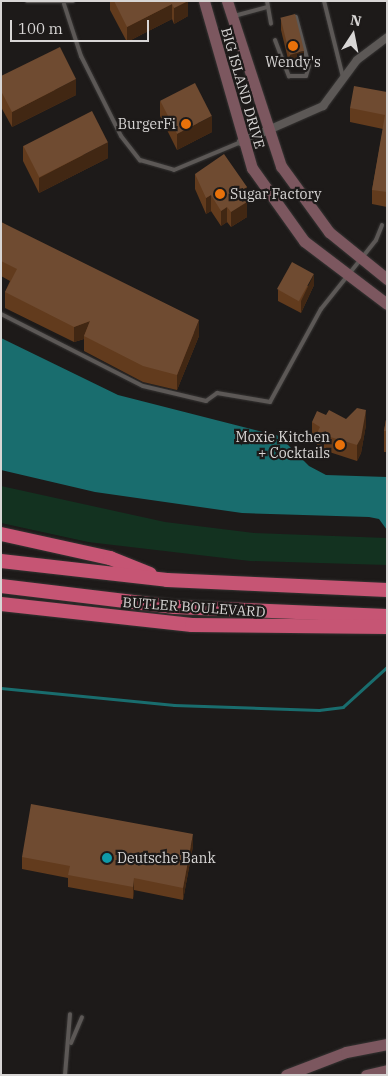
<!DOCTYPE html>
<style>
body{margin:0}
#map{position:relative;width:388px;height:1076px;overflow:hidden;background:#1d1a19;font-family:"IBM Plex Serif",serif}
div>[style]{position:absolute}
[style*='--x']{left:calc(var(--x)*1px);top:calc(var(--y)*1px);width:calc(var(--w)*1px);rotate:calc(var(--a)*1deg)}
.green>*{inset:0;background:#133220}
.water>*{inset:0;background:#196d6e}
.stream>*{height:2.5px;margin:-1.25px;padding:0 1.25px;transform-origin:1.25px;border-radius:1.25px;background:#196d6e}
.roads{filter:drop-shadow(0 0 1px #363433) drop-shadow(0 0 1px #363433)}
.lane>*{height:4px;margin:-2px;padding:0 2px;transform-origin:2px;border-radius:2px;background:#5c5856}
.street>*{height:8px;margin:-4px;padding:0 4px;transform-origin:4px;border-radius:4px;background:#5c5856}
.secondary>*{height:11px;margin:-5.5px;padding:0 5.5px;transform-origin:5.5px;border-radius:5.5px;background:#7c575f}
.highway>*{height:14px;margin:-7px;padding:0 7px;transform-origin:7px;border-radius:7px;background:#c65574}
.wall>*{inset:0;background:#623b1d}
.shaded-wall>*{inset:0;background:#412713}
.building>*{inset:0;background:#6f4b31;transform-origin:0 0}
.dots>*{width:14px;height:14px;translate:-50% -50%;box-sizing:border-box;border:2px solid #1d1a19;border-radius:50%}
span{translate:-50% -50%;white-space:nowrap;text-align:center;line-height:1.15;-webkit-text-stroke:4.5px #1d1a19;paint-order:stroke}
.poi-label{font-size:14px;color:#d8d6d5}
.right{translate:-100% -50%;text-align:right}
.left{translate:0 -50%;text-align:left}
.street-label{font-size:14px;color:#d8d6d5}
.frame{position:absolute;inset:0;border:2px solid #d8d6d5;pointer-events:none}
.north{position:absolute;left:328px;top:10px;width:50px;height:50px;-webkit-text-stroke:4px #1d1a19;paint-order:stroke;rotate:11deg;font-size:14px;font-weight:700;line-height:20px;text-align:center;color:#d8d6d5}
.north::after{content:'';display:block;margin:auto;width:18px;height:22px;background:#d8d6d5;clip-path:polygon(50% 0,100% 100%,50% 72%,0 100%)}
.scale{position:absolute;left:10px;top:20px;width:139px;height:22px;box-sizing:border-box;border:2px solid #d8d6d5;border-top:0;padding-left:6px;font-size:15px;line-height:18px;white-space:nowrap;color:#d8d6d5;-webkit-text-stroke:4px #1d1a19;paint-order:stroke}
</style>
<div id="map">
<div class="green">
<div style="clip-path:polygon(1px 486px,165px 522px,254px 533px,387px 538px,387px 565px,250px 561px,88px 542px,1px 523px)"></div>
</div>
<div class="water">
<div style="clip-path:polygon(1px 338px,118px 395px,279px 436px,309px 466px,326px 475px,387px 477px,387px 530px,379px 519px,369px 517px,242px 513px,95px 492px,1px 470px)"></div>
</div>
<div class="stream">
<div style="--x:1;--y:688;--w:174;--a:5.6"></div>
<div style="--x:174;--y:705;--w:145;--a:2"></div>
<div style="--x:319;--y:710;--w:24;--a:-7"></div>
<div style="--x:343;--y:707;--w:59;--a:-42.3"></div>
</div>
<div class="roads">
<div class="lane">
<div style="--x:27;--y:1;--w:46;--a:0"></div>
<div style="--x:267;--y:1;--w:23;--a:80"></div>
<div style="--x:324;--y:1;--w:78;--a:76"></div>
<div style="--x:64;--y:4;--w:55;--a:71.9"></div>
<div style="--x:81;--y:56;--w:89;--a:63.4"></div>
<div style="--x:121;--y:136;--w:31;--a:52"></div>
<div style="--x:140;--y:160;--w:35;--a:16"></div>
<div style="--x:174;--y:170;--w:73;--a:-22.7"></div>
<div style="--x:234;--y:16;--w:35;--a:-15"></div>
<div style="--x:275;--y:40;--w:39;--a:69"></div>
<div style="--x:289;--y:76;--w:17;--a:0"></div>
<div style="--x:306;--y:76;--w:10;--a:-73"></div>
<div style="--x:309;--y:66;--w:51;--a:-104.9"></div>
<div style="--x:1;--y:314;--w:159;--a:26.9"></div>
<div style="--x:143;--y:386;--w:65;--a:13.4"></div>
<div style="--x:206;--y:401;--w:14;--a:-36"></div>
<div style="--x:217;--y:393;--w:54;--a:9.6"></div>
<div style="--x:270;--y:402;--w:106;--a:-61.3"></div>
<div style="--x:321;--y:309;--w:88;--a:-51.4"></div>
<div style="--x:376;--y:240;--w:16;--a:-68"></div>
<div style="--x:71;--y:1043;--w:28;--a:-67"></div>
<div style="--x:65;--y:1075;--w:61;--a:-85.3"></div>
</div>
<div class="street">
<div style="--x:241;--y:142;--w:90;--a:-23.7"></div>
<div style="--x:323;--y:106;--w:57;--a:-53.5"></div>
<div style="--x:357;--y:60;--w:38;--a:-37"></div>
</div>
<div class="secondary">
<div style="--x:204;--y:1;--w:174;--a:74"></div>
<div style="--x:252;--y:168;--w:90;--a:54.5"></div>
<div style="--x:304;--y:241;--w:104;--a:37.2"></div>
<div style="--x:227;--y:1;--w:174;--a:71.9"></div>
<div style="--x:281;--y:166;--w:82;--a:54"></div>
<div style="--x:329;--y:232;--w:75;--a:39"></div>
<div style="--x:286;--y:1075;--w:64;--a:-21"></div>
<div style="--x:346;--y:1052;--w:42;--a:-11"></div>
<div style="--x:366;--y:1075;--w:22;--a:-13"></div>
</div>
<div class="highway">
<div style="--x:1;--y:534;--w:112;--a:12.4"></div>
<div style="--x:110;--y:558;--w:43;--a:21.8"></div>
<div style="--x:1;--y:561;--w:167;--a:6.5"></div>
<div style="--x:167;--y:580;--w:220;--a:2.6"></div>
<div style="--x:1;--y:586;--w:175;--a:6.9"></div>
<div style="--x:175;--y:607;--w:212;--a:2.4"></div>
<div style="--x:1;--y:604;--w:192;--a:6.3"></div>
<div style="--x:192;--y:625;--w:195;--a:0.6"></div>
</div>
</div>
<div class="wall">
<div style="clip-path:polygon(110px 1px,188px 1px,188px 16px,174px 24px,172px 19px,127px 42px,110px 10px)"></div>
<div style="clip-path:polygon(281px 18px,304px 63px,290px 67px,281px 30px)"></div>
<div style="clip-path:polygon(1px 76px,76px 95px,12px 127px,1px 107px)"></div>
<div style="clip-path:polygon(387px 92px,387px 207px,372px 204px,372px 190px,383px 129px,350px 122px,350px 108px)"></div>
<div style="clip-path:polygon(160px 101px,212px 132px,177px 150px,160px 116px)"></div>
<div style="clip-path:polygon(23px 146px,108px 158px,39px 193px,23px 161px)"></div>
<div style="clip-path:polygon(195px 174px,247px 187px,247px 217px,231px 227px,227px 222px,221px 226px,211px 211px,206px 214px,195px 189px)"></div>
<div style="clip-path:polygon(1px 222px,199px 336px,177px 390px,143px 382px,84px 351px,84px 339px,74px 342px,5px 308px,5px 292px,10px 281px,1px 276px)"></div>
<div style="clip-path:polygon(314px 285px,301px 313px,278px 301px,278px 290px)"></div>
<div style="clip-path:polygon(387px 414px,387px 452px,384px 452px,384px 431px)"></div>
<div style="clip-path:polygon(346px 419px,366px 425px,361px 453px,357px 461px,317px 448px,317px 440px,312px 438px,312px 422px)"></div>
<div style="clip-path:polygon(193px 846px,183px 900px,134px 890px,133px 899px,68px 887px,68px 878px,22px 869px,22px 857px)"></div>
</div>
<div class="shaded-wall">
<div style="clip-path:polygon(188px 1px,188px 16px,174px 24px,174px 8px)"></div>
<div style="clip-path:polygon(172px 4px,172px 19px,127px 42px,127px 27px)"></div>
<div style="clip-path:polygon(304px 51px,304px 63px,290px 67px,290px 55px)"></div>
<div style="clip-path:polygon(76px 79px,76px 95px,12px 127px,12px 112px)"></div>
<div style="clip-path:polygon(212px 116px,212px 132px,177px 150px,177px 134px)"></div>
<div style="clip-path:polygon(108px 142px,108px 158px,39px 193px,39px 178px)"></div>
<div style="clip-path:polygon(247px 187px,247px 217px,231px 227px,231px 212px,240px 191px)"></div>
<div style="clip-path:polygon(211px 195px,211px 211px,206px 214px,206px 198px)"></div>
<div style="clip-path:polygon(227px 207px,227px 222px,221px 226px,221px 211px)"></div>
<div style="clip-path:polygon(314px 274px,314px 285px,301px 313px,301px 301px)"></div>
<div style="clip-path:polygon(199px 320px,199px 336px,177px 390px,177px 375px)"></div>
<div style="clip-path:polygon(90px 321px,84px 336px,84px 339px,74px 342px,74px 327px)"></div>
<div style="clip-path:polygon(366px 410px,366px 425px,361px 453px,357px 461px,357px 445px)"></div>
<div style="clip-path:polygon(193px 834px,193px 846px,183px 900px,183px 888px)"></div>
<div style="clip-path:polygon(134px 878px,134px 890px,133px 899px,133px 887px)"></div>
</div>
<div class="building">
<div style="clip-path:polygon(114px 1px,188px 1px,174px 8px,172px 4px,127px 27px)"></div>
<div style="left:295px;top:14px;width:38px;height:15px;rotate:76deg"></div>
<div style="clip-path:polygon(60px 47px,76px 79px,12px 112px,1px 91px,1px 76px)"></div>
<div style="left:195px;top:83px;width:37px;height:39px;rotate:63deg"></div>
<div style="clip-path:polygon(354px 86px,387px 92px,387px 192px,372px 190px,385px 115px,350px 108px)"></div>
<div style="left:92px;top:111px;width:35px;height:77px;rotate:63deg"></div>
<div style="clip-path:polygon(224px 154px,247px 187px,240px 191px,247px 202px,231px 212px,227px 207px,221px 211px,211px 195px,206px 198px,195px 174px)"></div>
<div style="clip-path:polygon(1px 222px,199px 320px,177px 375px,143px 366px,84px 336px,90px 321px,74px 327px,5px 292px,17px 269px,1px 261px)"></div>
<div style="left:292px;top:262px;width:25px;height:31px;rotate:29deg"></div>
<div style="clip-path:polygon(357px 408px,366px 410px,361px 438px,357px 445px,317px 433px,320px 427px,312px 422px,317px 411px,326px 415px,329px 410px,346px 419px)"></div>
<div style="clip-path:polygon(387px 414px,387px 431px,384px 431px)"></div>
<div style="clip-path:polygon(31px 804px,193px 834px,183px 888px,134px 878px,133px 887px,68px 875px,70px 866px,22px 857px)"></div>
</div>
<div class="dots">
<div style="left:293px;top:46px;background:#e8710a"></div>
<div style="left:186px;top:124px;background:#e8710a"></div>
<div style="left:220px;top:194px;background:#e8710a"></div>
<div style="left:340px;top:445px;background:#e8710a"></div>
<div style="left:107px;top:858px;background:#0f9aa8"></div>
</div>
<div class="poi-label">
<span style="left:293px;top:62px">Wendy's</span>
<span class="right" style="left:176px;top:124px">BurgerFi</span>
<span class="left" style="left:230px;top:194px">Sugar Factory</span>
<span class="right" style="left:330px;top:445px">Moxie Kitchen<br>+ Cocktails</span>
<span class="left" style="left:117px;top:858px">Deutsche Bank</span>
</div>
<div class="street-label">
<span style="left:243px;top:88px;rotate:74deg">BIG ISLAND DRIVE</span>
<span style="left:194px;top:607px;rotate:4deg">BUTLER BOULEVARD</span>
</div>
<div class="frame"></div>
<div class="north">N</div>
<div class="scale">100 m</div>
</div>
